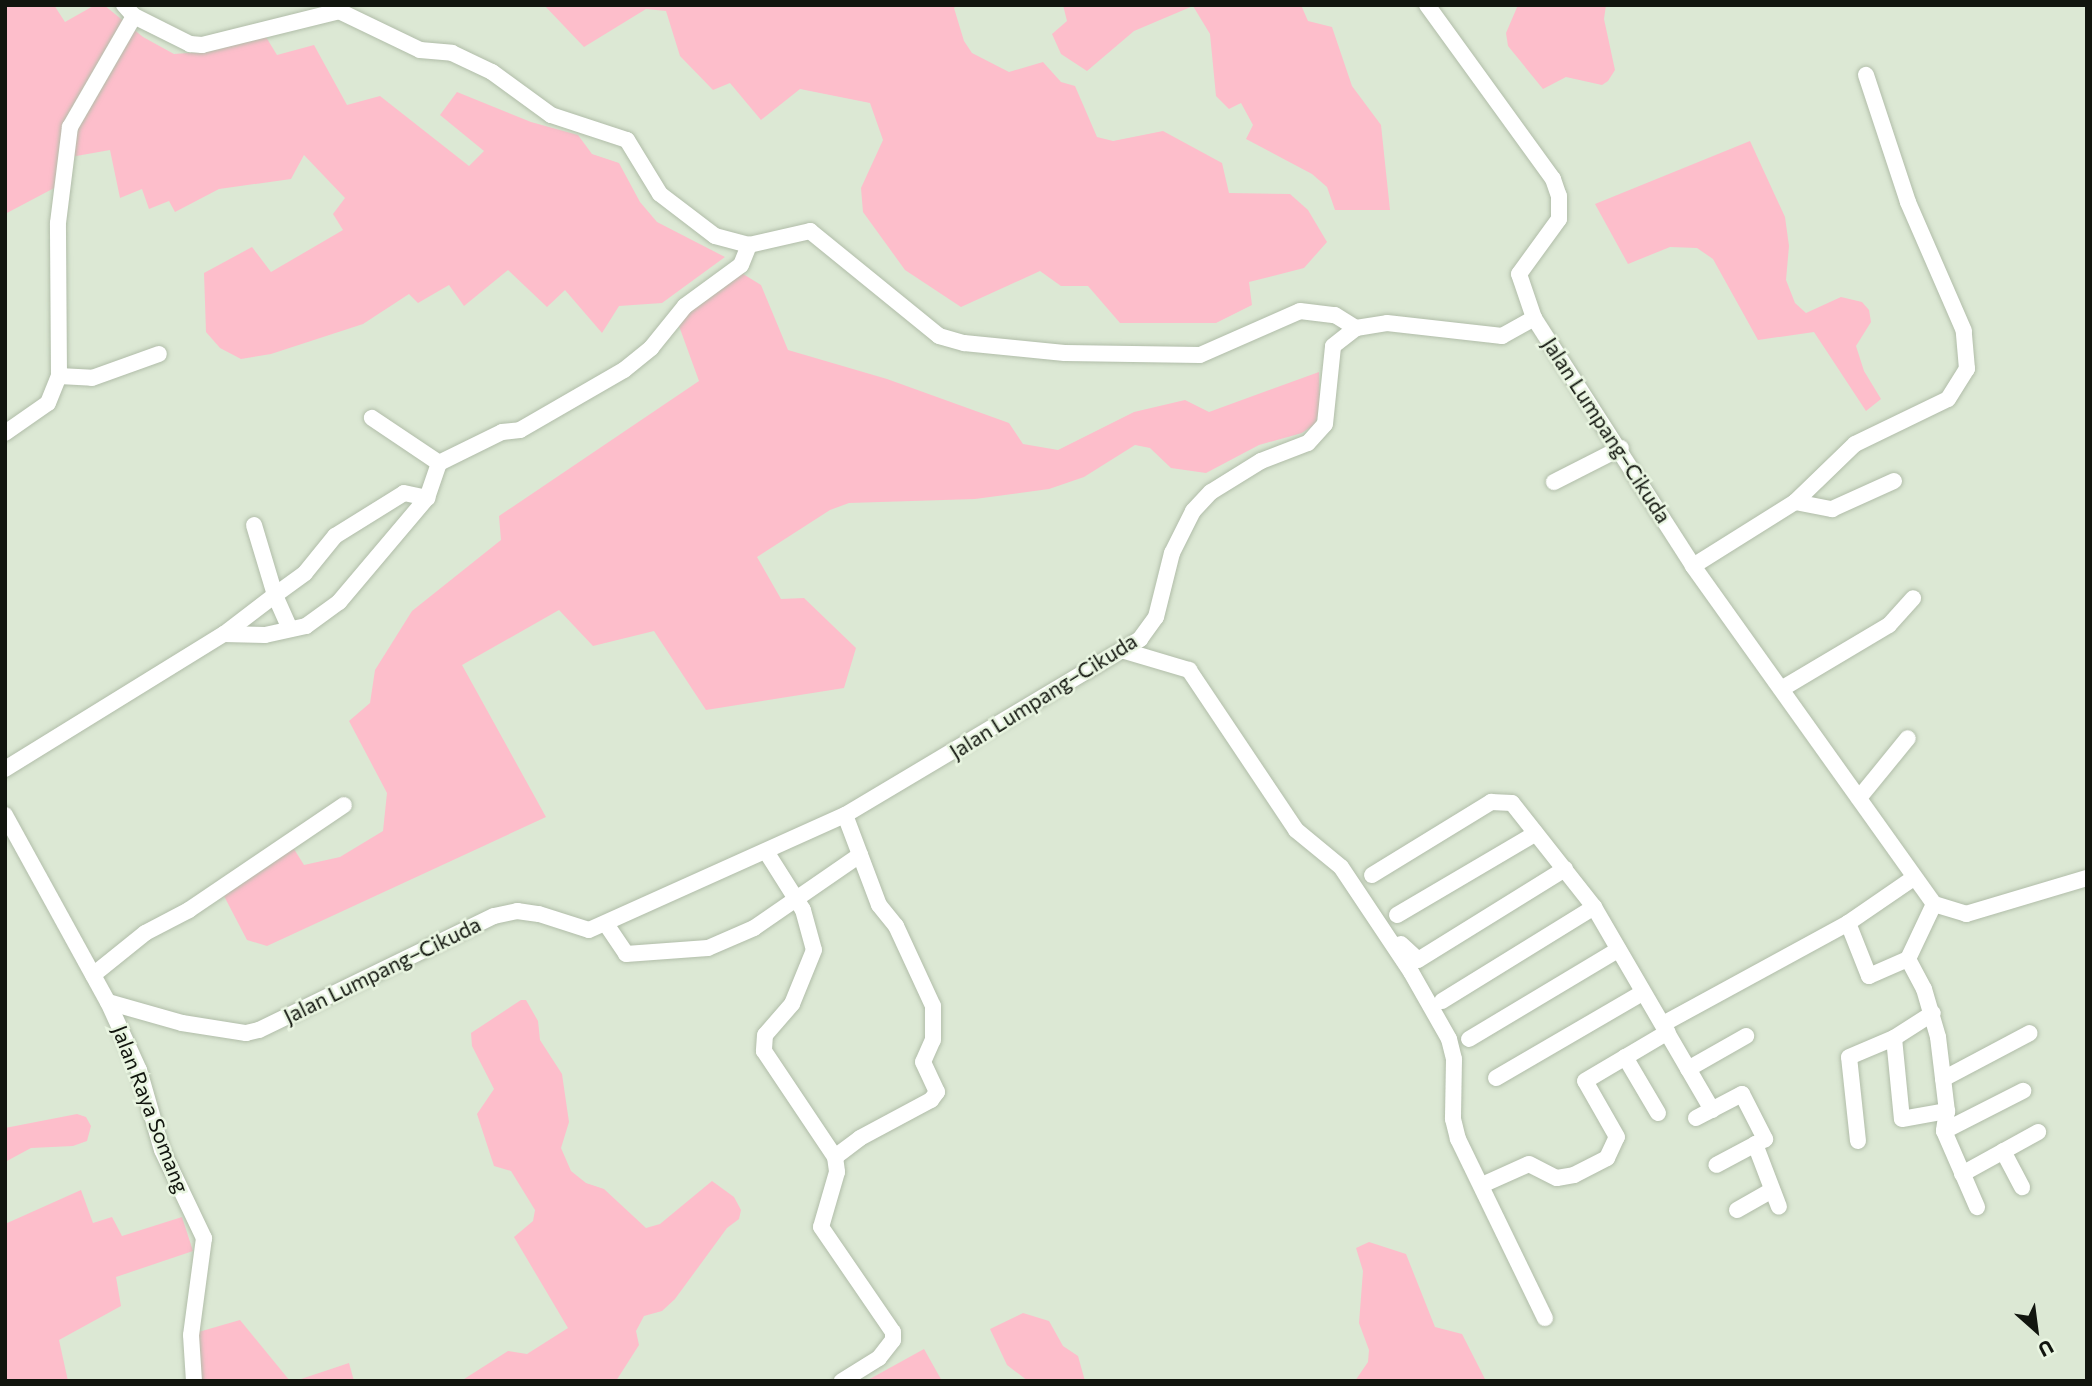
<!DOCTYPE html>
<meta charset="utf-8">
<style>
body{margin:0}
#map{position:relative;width:2092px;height:1386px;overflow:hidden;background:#dce8d4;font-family:Commissioner,sans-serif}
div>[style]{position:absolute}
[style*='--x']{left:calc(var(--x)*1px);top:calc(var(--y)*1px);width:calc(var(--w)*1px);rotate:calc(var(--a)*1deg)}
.green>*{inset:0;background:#fdbecb}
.roads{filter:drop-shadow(0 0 2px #b1bda9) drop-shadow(0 0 2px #b1bda9)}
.minor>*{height:16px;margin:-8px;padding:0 8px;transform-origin:8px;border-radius:8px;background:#fff}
span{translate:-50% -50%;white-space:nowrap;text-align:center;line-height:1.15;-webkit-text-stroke:5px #e9f5e1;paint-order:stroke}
.street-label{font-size:21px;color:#11150e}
.frame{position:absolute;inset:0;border:7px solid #11150e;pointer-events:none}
.north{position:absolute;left:2001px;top:1295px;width:70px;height:70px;-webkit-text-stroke:5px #e9f5e1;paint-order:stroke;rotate:152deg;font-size:19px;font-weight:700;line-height:28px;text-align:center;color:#11150e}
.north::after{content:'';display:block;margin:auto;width:24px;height:32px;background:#11150e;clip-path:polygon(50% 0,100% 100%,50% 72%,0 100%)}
</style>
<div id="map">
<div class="green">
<div style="clip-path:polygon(5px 5px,54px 5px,65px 22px,95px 5px,104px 5px,143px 37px,174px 54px,201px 52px,266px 37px,277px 55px,314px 45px,347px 105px,380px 96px,469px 166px,484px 151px,440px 115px,457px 92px,531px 122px,578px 135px,592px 154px,619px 163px,640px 202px,657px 222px,725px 257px,662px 303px,619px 306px,602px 333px,565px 290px,547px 307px,508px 270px,464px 306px,449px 285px,418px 303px,409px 294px,363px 324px,271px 354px,241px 359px,220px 348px,206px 332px,204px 273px,252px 247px,271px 272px,343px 230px,333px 214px,345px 198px,304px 155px,291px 179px,219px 189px,175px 212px,169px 201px,149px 209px,142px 189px,120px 198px,110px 150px,65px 158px,58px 186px,5px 214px)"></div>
<div style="clip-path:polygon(544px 5px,957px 5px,954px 8px,964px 41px,972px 53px,1009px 72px,1043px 62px,1061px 82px,1075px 86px,1097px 137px,1113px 141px,1163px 131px,1222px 163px,1229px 193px,1290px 194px,1308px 210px,1327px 242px,1304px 268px,1249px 282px,1252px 305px,1216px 323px,1120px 323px,1088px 286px,1061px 286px,1040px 271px,961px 307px,905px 270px,863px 212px,861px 188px,883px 140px,870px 103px,800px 89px,761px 120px,730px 83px,713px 90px,680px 56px,666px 11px,646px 9px,584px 47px)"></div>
<div style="clip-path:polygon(1063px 5px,1301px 5px,1308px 21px,1332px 27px,1352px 86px,1381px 125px,1390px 210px,1335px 210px,1327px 187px,1312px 174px,1246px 139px,1253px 125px,1241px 103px,1229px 109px,1216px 96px,1210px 34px,1193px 6px,1134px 31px,1087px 71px,1061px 54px,1052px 34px,1067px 21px)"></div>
<div style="clip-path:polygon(1518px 5px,1606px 5px,1604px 19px,1615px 70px,1608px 81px,1602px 85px,1566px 77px,1543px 89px,1508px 46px,1506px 33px)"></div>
<div style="clip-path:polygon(1750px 141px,1785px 217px,1789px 246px,1786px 280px,1795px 303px,1806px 313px,1841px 297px,1862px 302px,1869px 310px,1871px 322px,1856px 346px,1864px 371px,1881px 399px,1866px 411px,1814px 332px,1758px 340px,1713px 259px,1697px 248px,1670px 247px,1628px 264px,1595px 204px)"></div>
<div style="clip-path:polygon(735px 269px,761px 285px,788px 350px,887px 379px,1009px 423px,1023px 444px,1058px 450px,1134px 412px,1185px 400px,1209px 412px,1319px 372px,1320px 409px,1315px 424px,1302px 433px,1259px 445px,1206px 473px,1171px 468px,1150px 448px,1135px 445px,1084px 477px,1049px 489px,975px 499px,849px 503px,830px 510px,757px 557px,781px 599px,804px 598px,856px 648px,844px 688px,706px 710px,654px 631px,593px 646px,559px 610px,462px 665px,546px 817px,267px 946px,247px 940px,224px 896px,262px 864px,294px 849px,304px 865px,340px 857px,383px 831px,387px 793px,349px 721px,370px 703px,375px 670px,412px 611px,501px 540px,499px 516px,699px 381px,675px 315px)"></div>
<div style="clip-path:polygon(521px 1000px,526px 1000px,538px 1021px,540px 1040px,562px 1074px,569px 1122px,561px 1148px,571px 1171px,586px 1183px,604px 1189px,646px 1228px,660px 1224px,712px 1181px,734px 1197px,741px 1210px,739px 1219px,727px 1228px,675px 1299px,662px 1311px,644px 1316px,636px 1331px,639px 1345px,616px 1381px,461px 1381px,508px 1351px,527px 1354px,568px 1328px,514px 1237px,533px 1221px,535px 1210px,511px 1171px,494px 1166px,477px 1114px,494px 1089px,472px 1046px,471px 1033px)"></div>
<div style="clip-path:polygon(77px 1114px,86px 1117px,91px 1126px,87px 1141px,73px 1146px,31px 1148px,5px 1162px,5px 1128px)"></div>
<div style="clip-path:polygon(81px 1190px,93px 1223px,112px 1217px,122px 1236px,182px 1217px,193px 1251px,116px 1277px,121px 1306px,59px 1340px,68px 1381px,5px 1381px,5px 1224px)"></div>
<div style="clip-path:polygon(1369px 1242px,1406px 1254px,1435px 1327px,1462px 1334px,1486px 1381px,1355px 1381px,1368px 1362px,1369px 1350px,1359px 1323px,1363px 1271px,1356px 1248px)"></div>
<div style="clip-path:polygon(1023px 1313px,1049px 1321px,1063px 1346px,1078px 1356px,1085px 1381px,1028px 1381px,1007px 1365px,990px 1329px)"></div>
<div style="clip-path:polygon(240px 1320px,290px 1381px,196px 1381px,195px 1333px)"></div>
<div style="clip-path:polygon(924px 1349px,942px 1381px,866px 1381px)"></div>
<div style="clip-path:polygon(349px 1363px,354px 1381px,295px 1381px)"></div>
</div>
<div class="roads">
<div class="minor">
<div style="--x:124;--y:5;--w:15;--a:48"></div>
<div style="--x:134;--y:16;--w:63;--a:26.6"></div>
<div style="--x:190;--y:44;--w:12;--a:5"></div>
<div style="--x:202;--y:45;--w:141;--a:-13.9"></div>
<div style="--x:339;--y:11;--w:90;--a:25.7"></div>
<div style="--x:420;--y:50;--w:32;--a:5"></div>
<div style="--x:452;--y:53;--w:44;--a:25.4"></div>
<div style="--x:492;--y:72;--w:73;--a:36.1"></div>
<div style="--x:551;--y:115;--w:80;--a:18.2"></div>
<div style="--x:627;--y:140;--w:63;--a:58.6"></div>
<div style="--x:660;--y:194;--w:69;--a:37.4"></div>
<div style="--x:715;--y:236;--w:35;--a:15"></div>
<div style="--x:749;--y:245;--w:63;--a:-12.9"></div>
<div style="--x:810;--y:231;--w:166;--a:39.1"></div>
<div style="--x:939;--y:336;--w:26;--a:16"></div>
<div style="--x:964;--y:343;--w:101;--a:5.7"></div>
<div style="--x:1065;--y:353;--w:135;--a:0.8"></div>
<div style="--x:1200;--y:355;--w:109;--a:-23.7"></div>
<div style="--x:1300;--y:311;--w:35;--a:7"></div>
<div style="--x:1335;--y:315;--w:25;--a:32"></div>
<div style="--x:1427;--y:5;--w:215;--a:54.1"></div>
<div style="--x:1553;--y:179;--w:18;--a:71"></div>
<div style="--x:1559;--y:196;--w:23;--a:90"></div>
<div style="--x:1559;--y:219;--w:68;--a:126"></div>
<div style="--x:1519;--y:274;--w:46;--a:71.2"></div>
<div style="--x:59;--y:376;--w:33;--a:3"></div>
<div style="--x:92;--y:378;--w:71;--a:-19.7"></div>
<div style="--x:5;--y:433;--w:52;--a:-34.9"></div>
<div style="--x:48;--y:403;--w:29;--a:-68"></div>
<div style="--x:59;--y:376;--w:153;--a:-90.4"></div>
<div style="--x:58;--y:223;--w:97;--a:-82.9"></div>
<div style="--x:70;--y:127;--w:128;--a:-60"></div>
<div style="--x:439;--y:463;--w:70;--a:-26.2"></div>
<div style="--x:502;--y:432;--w:18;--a:-6"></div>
<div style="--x:520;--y:430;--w:120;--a:-30"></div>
<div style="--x:624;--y:370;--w:35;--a:-39"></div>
<div style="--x:651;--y:348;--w:54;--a:-51"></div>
<div style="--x:685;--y:306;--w:69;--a:-36.2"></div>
<div style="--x:741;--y:265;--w:22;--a:-68"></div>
<div style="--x:1554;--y:482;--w:75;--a:-26.9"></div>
<div style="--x:1795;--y:502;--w:38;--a:11"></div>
<div style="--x:1832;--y:509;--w:68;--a:-24.3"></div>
<div style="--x:1693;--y:566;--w:120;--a:-32.1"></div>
<div style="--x:1795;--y:502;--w:83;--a:-44"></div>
<div style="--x:1855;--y:444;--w:103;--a:-25.8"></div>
<div style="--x:1948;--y:399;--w:36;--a:-58"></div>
<div style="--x:1967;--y:369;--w:38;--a:-95"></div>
<div style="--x:1964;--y:331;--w:141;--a:-113.5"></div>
<div style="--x:1908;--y:202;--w:134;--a:-108.3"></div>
<div style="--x:290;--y:629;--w:37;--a:-114"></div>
<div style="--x:275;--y:595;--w:37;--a:-36"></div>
<div style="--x:305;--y:573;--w:48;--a:-51"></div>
<div style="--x:335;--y:536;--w:81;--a:-31.9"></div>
<div style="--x:404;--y:493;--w:24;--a:12"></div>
<div style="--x:224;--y:634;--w:64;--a:-37.4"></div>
<div style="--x:275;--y:595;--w:73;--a:-106.7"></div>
<div style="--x:1125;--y:651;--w:67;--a:16.5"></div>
<div style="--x:1189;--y:670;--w:192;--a:56.2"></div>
<div style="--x:1296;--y:830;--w:58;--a:39.4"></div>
<div style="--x:1341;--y:867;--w:126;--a:56.3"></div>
<div style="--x:1411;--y:972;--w:77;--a:60.4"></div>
<div style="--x:1449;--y:1039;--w:21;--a:76"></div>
<div style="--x:1454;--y:1059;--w:60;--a:91"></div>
<div style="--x:1453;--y:1119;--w:21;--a:76"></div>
<div style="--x:1458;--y:1139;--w:199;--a:64.1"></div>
<div style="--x:1783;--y:688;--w:123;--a:-30.7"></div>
<div style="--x:1889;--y:625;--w:36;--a:-48"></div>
<div style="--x:5;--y:769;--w:257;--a:-31.7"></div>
<div style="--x:224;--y:634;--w:41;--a:1.4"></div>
<div style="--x:265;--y:635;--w:42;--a:-12.4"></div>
<div style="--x:306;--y:626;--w:41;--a:-36"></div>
<div style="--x:339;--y:602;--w:136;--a:-49.8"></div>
<div style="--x:427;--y:498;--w:37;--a:-71"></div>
<div style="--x:439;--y:463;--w:81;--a:-146.1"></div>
<div style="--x:1859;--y:798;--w:77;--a:-50.8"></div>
<div style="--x:5;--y:815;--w:213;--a:61.2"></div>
<div style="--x:108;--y:1002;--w:77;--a:15.8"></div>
<div style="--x:182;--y:1023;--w:65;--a:8.9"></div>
<div style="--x:246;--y:1033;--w:13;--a:-13"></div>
<div style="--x:259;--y:1030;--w:261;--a:-25.9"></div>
<div style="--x:494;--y:916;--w:24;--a:-12"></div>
<div style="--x:517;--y:911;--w:22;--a:8"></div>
<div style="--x:539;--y:914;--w:52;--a:17.7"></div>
<div style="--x:589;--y:930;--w:281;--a:-24.2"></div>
<div style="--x:845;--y:815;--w:344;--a:-30.8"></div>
<div style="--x:1140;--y:639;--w:27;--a:-54"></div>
<div style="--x:1156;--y:617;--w:66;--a:-76"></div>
<div style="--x:1172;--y:553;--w:47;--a:-63.4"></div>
<div style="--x:1193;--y:511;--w:26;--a:-47"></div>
<div style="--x:1211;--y:492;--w:59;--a:-31.8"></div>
<div style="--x:1261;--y:461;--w:50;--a:-21"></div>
<div style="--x:1308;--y:443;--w:25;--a:-48"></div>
<div style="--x:1325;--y:424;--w:78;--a:-84.1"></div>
<div style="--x:1333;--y:346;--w:29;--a:-38"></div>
<div style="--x:1356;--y:328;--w:31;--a:-9"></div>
<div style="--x:1387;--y:323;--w:116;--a:6.4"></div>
<div style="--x:1502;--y:336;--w:37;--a:-29"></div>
<div style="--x:1534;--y:318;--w:295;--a:57.3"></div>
<div style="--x:1693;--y:566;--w:415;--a:54.5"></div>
<div style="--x:1934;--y:904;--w:34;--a:17"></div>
<div style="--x:1966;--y:914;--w:126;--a:-16.6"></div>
<div style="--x:767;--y:853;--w:67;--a:57.7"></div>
<div style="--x:803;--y:910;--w:41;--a:74.6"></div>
<div style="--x:814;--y:950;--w:58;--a:112.2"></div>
<div style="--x:792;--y:1004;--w:41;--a:131.1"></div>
<div style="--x:765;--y:1035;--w:16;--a:94"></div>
<div style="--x:764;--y:1051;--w:128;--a:56.2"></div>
<div style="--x:835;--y:1157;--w:15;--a:82"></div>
<div style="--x:837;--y:1172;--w:57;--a:106.2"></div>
<div style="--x:821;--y:1227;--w:127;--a:55.6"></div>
<div style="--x:893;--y:1332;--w:8;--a:90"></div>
<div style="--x:893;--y:1340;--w:23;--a:128"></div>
<div style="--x:879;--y:1358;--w:44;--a:148.1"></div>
<div style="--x:1372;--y:875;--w:140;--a:-31.5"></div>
<div style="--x:1491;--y:802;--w:21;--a:3"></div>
<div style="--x:1512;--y:803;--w:132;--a:51.7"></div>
<div style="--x:1594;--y:907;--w:235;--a:59.8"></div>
<div style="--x:1934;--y:904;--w:61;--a:115.3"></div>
<div style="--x:1908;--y:959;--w:34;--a:62"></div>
<div style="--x:1924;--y:989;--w:50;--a:73.7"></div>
<div style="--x:1938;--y:1037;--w:75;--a:83.1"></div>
<div style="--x:1947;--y:1111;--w:20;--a:99"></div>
<div style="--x:1944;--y:1131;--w:83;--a:66.5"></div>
<div style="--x:1397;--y:915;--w:161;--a:-30.5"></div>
<div style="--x:1848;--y:923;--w:57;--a:68.4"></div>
<div style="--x:1869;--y:976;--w:43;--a:-23.6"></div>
<div style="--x:606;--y:924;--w:36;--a:56"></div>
<div style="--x:626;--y:954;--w:82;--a:-4.2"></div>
<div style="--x:708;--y:948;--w:50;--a:-23.5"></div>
<div style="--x:754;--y:928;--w:129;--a:-34.6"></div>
<div style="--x:1401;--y:944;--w:23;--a:43"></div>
<div style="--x:1418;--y:960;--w:173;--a:-31.8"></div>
<div style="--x:93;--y:975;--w:67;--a:-38.9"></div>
<div style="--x:145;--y:933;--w:50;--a:-27.6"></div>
<div style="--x:189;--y:910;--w:187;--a:-34.1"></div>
<div style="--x:1442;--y:1001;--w:179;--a:-31.7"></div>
<div style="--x:108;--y:1002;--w:75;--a:65.5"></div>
<div style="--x:139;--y:1070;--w:83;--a:74"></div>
<div style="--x:162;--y:1150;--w:98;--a:64.5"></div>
<div style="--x:204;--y:1238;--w:98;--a:97.6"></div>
<div style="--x:191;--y:1335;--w:46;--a:86.3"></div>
<div style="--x:1663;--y:1024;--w:211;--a:-28.6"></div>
<div style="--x:1848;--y:923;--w:78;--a:-34.5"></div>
<div style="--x:1894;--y:1038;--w:81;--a:84.4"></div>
<div style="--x:1902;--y:1119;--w:46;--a:-10.1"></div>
<div style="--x:1469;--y:1039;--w:174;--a:-30.9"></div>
<div style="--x:1625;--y:1057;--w:65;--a:59.5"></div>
<div style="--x:1688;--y:1069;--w:67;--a:-29.6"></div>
<div style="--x:1496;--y:1078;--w:169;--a:-30.2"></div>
<div style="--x:1943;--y:1079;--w:98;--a:-27.9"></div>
<div style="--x:1696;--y:1118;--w:52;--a:-27.6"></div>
<div style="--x:1742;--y:1094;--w:51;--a:62.9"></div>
<div style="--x:1765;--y:1139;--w:55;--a:152"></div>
<div style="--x:1944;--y:1131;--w:89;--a:-26.9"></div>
<div style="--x:1858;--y:1141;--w:84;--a:-96.1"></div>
<div style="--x:1849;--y:1057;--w:49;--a:-22.9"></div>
<div style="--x:1894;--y:1038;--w:46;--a:-32.7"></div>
<div style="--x:1755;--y:1144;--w:67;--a:69.1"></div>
<div style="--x:2003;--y:1151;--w:41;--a:62.2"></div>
<div style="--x:835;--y:1157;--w:31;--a:-37"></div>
<div style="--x:860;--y:1138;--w:81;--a:-28.2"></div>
<div style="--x:931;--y:1100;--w:10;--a:-53"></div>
<div style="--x:937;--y:1092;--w:33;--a:-115"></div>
<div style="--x:923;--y:1062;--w:24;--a:-66"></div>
<div style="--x:933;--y:1040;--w:34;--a:-90"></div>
<div style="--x:933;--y:1006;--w:88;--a:-114.8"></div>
<div style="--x:896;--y:926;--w:27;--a:-129"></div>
<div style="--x:879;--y:905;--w:96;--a:-110.7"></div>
<div style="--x:1962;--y:1174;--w:87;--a:-28.9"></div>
<div style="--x:1482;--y:1185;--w:51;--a:-24.1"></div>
<div style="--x:1529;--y:1164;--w:31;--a:27"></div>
<div style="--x:1557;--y:1178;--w:17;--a:-10"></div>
<div style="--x:1574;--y:1175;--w:37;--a:-27"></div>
<div style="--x:1607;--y:1158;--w:23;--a:-65"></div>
<div style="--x:1617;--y:1137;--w:64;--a:-119.7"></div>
<div style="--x:1585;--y:1081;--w:96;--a:-30.6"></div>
<div style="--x:1737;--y:1210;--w:40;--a:-29.7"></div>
</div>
</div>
<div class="street-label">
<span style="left:1607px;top:430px;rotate:57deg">Jalan Lumpang–Cikuda</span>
<span style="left:1043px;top:696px;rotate:-32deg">Jalan Lumpang–Cikuda</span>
<span style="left:382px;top:970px;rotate:-26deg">Jalan Lumpang–Cikuda</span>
<span style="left:151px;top:1109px;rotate:69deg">Jalan Raya Somang</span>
</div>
<div class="frame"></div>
<div class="north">U</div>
</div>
